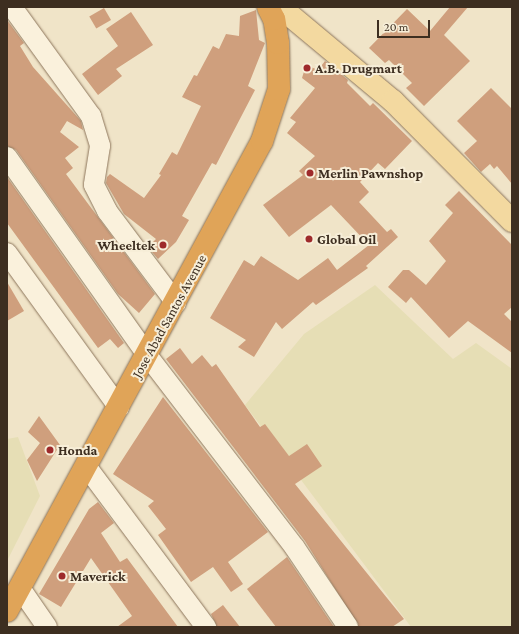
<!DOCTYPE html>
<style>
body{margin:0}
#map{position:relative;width:519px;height:634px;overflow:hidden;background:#f0e4c8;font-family:"Crimson Pro",serif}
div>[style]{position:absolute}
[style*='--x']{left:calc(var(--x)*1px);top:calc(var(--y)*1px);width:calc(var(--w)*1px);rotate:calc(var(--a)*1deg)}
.farmland>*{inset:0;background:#e6deb5}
.building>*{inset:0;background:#cf9f7d;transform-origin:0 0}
.roads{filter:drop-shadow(0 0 1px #8d765c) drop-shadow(0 0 1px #8d765c)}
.minor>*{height:20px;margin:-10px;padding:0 10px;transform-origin:10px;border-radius:10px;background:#faf1dc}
.major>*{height:22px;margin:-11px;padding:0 11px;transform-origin:11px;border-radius:11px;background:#f3d9a0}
.highway>*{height:22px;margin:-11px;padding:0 11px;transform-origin:11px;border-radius:11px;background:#e0a458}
.dots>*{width:11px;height:11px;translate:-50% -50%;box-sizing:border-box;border:2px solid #f7eed8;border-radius:50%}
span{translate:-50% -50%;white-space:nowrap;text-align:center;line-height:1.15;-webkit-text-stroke:4px #f7eed8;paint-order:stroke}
.poi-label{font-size:14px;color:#3d2e20;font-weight:700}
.left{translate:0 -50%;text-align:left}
.right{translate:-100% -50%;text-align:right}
.street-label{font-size:14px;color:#3d2e20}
.frame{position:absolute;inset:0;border:8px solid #3d2e20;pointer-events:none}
.scale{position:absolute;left:377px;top:20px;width:53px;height:18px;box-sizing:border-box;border:2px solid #3d2e20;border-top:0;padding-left:5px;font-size:12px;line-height:14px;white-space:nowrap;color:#3d2e20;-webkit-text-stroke:3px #f7eed8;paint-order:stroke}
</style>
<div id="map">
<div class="farmland">
<div style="clip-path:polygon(375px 285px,453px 359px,476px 343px,512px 369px,512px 627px,411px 627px,245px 405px,304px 334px)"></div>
<div style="clip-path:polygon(18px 437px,40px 496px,7px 561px,7px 439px)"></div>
</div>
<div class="building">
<div style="clip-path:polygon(450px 7px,468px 7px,444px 35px,470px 61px,424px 106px,406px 88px,412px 83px,389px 60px,385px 63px,369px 48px,407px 9px,430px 31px)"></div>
<div style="left:104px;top:8px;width:14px;height:17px;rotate:60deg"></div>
<div style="clip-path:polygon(256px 10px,259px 40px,265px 43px,248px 86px,255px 90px,216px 165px,212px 163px,182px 216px,189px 220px,176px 242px,158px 259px,148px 247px,156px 239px,124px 214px,106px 183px,107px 177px,110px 174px,144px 198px,161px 175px,159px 174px,172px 152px,177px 155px,201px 106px,182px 97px,194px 75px,197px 76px,213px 46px,219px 49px,226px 34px,239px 36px,240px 16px)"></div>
<div style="clip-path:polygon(131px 12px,153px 45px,116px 69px,122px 76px,98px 95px,82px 74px,118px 46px,106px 29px)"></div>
<div style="clip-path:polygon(7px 20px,24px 43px,20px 46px,33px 67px,81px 121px,83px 130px,67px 121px,60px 132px,79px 147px,65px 158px,73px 168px,66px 174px,155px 294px,139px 313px,118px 294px,16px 150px,7px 146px)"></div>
<div style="clip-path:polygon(325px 61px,348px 80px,347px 83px,370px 106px,373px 103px,412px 141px,385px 169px,378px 163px,360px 182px,369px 192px,359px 202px,387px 232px,391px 229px,398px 237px,366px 266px,368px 268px,316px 305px,313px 302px,282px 329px,276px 322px,254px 357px,238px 347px,246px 340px,210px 318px,244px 260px,254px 266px,261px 256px,298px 280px,328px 258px,337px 270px,369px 245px,331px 205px,289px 237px,263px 205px,303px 175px,299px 171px,315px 156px,287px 133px,296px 122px,290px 118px,315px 88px,302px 78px,306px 65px,318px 70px)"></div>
<div style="clip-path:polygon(491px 88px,512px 109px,512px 184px,497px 166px,494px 169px,490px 164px,481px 172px,464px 153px,477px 141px,457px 121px)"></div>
<div style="clip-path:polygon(7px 177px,124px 343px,118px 348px,110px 339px,98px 348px,7px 223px)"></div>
<div style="clip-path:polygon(459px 191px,512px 245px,512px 307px,504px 314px,512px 322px,512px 353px,468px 321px,449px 338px,411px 297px,406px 303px,388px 287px,403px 270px,409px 270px,426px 285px,446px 261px,429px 241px,453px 213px,445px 205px)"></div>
<div style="clip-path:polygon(7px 282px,24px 311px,7px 321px)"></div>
<div style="clip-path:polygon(180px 348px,192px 364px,202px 355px,212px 367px,216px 364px,260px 427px,265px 424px,289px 456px,307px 444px,322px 466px,295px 484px,404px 619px,392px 627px,359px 627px,305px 541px,166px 359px)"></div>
<div style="clip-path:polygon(163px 397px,268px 532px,228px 562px,243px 584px,231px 592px,213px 567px,191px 582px,158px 535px,166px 529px,148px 506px,154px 501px,113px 474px)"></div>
<div style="clip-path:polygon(39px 416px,60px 445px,37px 481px,27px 460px,40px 443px,28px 432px)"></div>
<div style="clip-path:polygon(98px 502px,114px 523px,101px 533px,120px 562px,127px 558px,178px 627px,117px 627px,132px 616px,91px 558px,61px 607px,39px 594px,89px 509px)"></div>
<div style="clip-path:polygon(287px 557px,334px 627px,276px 627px,247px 589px)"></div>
<div style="clip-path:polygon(223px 605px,240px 627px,217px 627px,211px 614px)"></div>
</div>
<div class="roads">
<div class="minor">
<div style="--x:12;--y:7;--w:135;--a:54.1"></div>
<div style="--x:91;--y:116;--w:31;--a:73"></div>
<div style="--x:100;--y:146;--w:39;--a:99"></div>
<div style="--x:94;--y:185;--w:29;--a:63"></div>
<div style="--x:107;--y:211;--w:115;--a:53.1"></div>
<div style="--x:7;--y:157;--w:242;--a:54.7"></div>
<div style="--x:147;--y:355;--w:243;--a:52.5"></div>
<div style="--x:295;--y:548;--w:95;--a:56.1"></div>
<div style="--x:7;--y:253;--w:191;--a:54.1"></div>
<div style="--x:86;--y:466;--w:201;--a:53.3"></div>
<div style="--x:20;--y:588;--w:47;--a:55.3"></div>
</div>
<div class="major">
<div style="--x:280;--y:7;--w:147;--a:39.8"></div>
<div style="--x:393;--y:101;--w:169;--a:45.2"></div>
</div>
<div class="highway">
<div style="--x:7;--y:611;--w:535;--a:-61.52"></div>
<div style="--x:262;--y:141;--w:55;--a:-71.9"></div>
<div style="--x:279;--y:89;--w:46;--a:-91.2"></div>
<div style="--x:278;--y:43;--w:24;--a:-99"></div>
<div style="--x:274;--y:19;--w:13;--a:-117"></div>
</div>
</div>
<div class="dots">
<div style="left:307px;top:68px;background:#9e2a2b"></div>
<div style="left:310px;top:173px;background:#9e2a2b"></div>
<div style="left:309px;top:239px;background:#9e2a2b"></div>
<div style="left:163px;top:245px;background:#9e2a2b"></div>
<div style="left:50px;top:450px;background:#9e2a2b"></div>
<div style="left:62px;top:576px;background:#9e2a2b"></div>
</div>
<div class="poi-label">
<span class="left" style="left:315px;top:68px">A.B. Drugmart</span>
<span class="left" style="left:318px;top:173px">Merlin Pawnshop</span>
<span class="left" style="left:317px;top:239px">Global Oil</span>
<span class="right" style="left:155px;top:245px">Wheeltek</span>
<span class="left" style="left:58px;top:450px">Honda</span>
<span class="left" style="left:70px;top:576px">Maverick</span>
</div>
<div class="street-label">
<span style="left:169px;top:316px;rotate:-61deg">Jose Abad Santos Avenue</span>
</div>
<div class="frame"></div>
<div class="scale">20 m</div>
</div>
